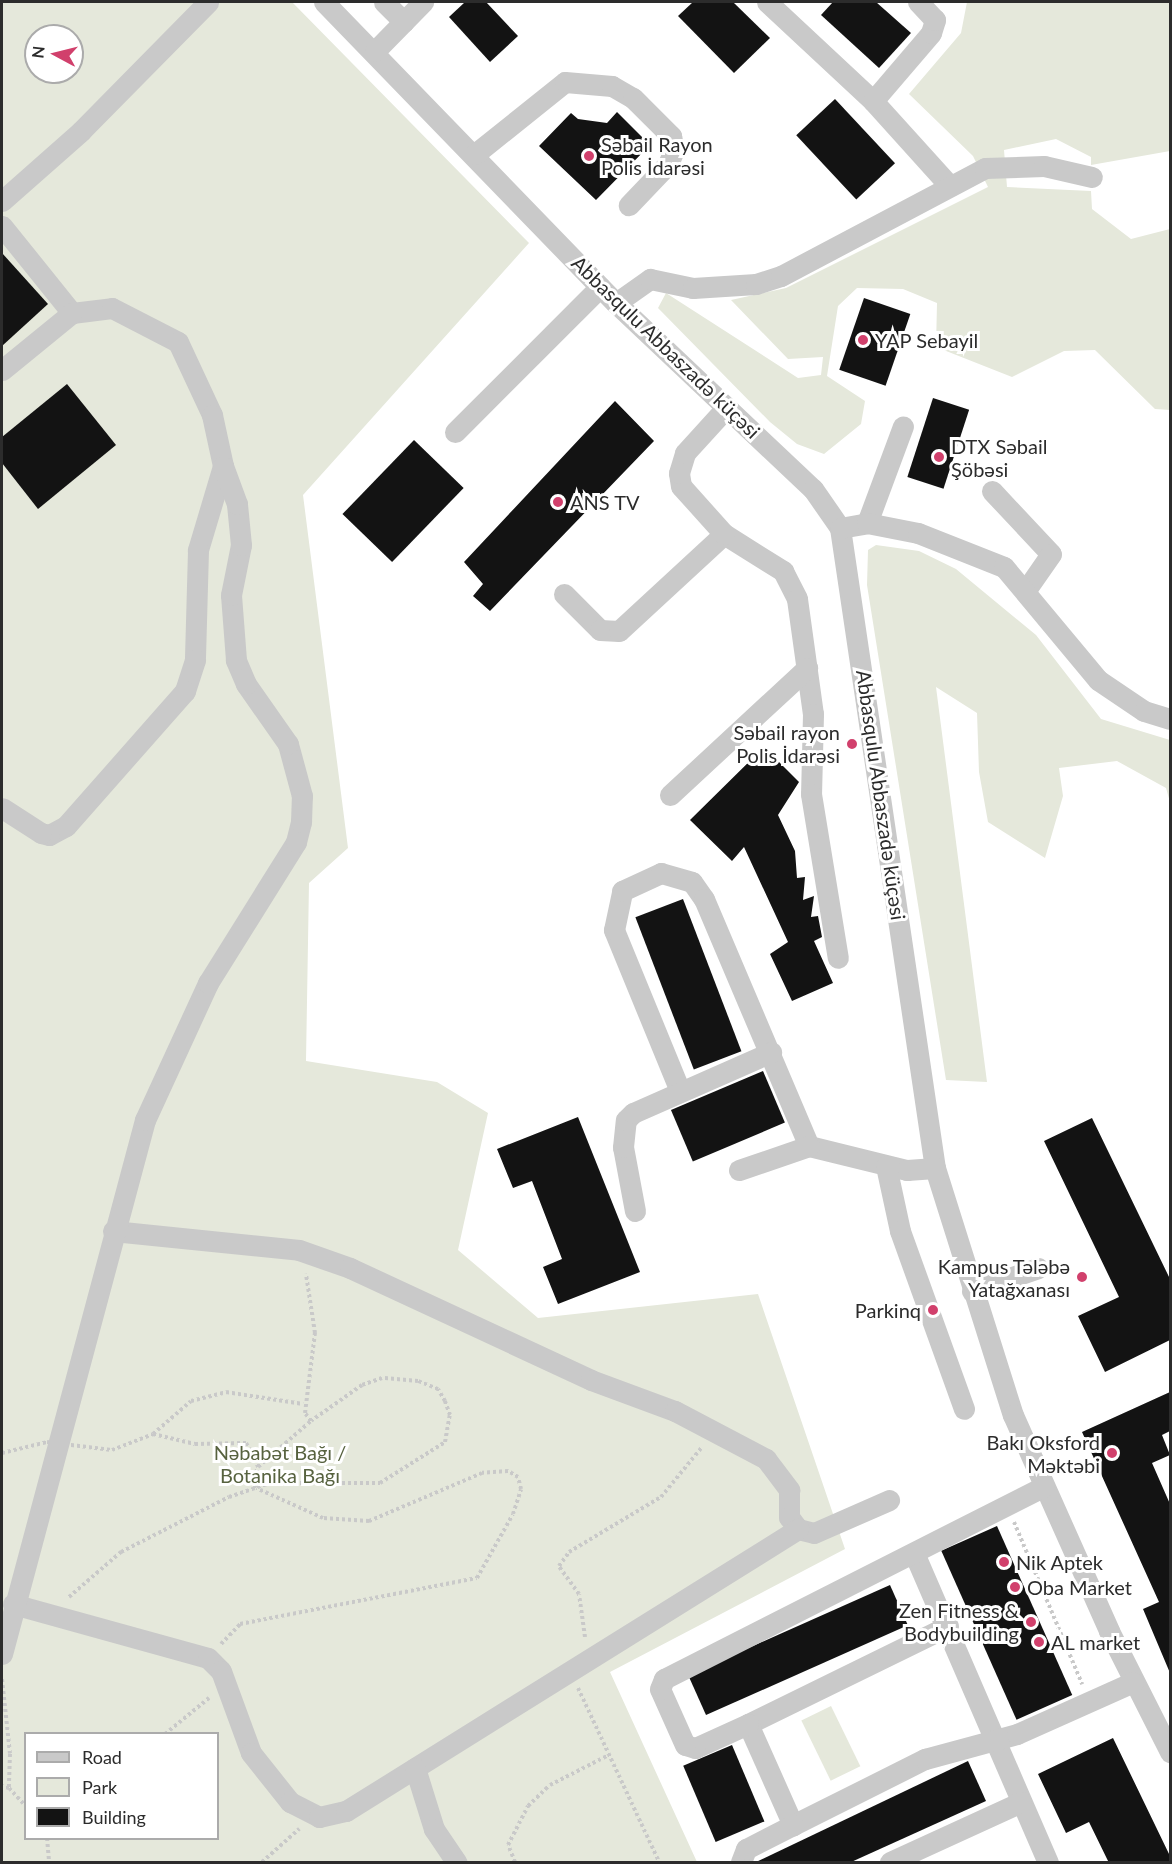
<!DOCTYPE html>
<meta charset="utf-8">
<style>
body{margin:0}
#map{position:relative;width:1172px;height:1864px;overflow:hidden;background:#fff;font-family:Lato,sans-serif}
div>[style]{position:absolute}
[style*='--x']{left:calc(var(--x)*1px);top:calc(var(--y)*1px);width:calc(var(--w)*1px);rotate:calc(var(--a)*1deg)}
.green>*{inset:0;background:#e5e8db;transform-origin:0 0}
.building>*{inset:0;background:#131313;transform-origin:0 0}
.path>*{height:4px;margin-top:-2px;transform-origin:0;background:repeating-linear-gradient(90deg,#c9c9c9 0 3px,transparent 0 6px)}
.minor>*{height:21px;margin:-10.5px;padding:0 10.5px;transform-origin:10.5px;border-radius:10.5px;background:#c9c9c9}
.path-bridge>*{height:4px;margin-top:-2px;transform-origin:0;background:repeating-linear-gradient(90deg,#c9c9c9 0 3px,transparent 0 6px)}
.dots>*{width:16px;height:16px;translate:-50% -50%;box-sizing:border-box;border:3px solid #fff;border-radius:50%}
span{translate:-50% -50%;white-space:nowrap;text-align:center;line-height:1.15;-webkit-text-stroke:6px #fff;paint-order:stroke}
.poi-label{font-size:20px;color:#2c2c2c}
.left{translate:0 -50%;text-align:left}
.right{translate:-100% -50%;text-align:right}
.street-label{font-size:20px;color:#2c2c2c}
.park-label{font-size:20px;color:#57623f}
.frame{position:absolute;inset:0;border:3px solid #2c2c2c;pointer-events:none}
.legend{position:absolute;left:24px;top:1732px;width:195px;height:108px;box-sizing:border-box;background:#fff;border:2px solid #ababab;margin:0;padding:8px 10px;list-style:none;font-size:18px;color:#2c2c2c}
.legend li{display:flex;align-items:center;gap:12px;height:30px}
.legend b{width:30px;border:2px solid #ababab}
.north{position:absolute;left:24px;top:24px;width:60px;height:60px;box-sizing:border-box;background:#fff;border:2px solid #ababab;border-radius:50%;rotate:277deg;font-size:16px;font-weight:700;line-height:24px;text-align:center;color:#2c2c2c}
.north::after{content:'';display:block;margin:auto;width:21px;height:27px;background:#d1406c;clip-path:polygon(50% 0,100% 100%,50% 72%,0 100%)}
</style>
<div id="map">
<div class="green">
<div style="clip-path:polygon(evenodd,2px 2px,292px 2px,529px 243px,303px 495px,348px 848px,309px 883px,306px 1061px,437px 1082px,488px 1113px,458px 1250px,538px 1318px,758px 1294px,845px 1549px,610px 1672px,697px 1862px,2px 1862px,2px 2px,36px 36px,72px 36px,72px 72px,36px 72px,36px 36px,2px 2px,26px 1734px,218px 1734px,218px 1838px,26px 1838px,26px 1734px)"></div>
<div style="clip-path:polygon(967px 2px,1170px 2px,1170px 151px,1091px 165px,1091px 157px,1056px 139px,1004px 150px,1007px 187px,1091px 191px,1092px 209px,1131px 239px,1170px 229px,1170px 410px,1155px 409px,1095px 350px,1064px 351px,1012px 377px,936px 347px,937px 303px,903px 289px,857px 288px,838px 306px,827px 376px,865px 401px,861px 424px,824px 454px,797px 444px,770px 422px,658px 308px,666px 293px,798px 378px,821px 375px,823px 357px,788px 359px,731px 300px,786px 288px,988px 187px,973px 156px,909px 94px,961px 33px)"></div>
<div style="clip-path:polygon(876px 545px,919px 551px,956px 569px,1036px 635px,1101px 719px,1170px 740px,1170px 802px,1166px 788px,1117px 761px,1059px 768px,1063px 796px,1045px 858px,988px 822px,979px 772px,977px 713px,936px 687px,987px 1082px,946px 1080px,867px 585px,868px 550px)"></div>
<div style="left:831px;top:1706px;width:67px;height:33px;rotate:64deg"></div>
</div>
<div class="building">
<div style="clip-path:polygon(465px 2px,486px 2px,518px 36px,490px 62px,449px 17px)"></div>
<div style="clip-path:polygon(693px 2px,733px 2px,770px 38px,734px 73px,678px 16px)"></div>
<div style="clip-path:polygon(833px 2px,876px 2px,911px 33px,879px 68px,821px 15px)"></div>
<div style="left:835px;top:99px;width:88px;height:53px;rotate:47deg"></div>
<div style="clip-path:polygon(617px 112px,650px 145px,596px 200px,539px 146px,571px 113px,578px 119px,607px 123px)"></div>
<div style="clip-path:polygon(2px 253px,48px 304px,2px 346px)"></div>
<div style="left:864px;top:298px;width:49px;height:76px;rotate:19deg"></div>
<div style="clip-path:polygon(67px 384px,116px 445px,38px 509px,2px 463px,2px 437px)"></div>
<div style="left:933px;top:398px;width:38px;height:83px;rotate:18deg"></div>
<div style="clip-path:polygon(615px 401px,654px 441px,490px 611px,473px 596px,483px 584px,464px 562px)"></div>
<div style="left:414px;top:440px;width:69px;height:103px;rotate:44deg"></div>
<div style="clip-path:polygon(764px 747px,799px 782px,778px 815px,795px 851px,797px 878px,805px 877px,803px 900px,814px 896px,811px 917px,818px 916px,822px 937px,814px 941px,833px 983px,792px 1001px,770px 954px,788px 942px,744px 847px,732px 861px,690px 820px)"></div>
<div style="left:683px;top:899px;width:163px;height:51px;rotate:69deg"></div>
<div style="left:763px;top:1071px;width:56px;height:100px;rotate:67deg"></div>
<div style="clip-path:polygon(578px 1117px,640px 1272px,558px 1304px,543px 1267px,562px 1259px,532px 1181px,513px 1188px,497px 1149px)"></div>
<div style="clip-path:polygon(1092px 1118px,1170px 1279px,1170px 1340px,1105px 1372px,1078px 1316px,1119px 1297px,1044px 1141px)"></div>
<div style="clip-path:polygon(1170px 1392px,1170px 1431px,1162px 1435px,1170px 1455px,1152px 1463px,1170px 1504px,1170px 1673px,1143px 1609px,1159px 1602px,1082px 1432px)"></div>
<div style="left:997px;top:1526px;width:185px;height:61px;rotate:66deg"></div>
<div style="left:890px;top:1585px;width:44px;height:221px;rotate:66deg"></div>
<div style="clip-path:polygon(1113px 1738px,1170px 1856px,1170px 1863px,1109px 1863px,1089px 1822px,1066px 1833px,1038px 1774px)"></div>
<div style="left:732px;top:1745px;width:83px;height:53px;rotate:67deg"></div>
<div style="clip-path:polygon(968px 1761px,986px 1801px,849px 1863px,754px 1863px)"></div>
</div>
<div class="path">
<div style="--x:153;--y:1434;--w:50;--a:-41"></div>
<div style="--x:191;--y:1401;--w:36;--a:-14"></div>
<div style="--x:226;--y:1392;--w:78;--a:8.9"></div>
<div style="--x:1014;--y:1522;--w:176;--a:67.2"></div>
<div style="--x:69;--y:1597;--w:69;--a:-40.9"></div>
<div style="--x:121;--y:1552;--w:121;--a:-27"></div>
<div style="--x:229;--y:1497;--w:43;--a:-18.9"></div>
<div style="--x:270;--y:1483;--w:110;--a:0"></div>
<div style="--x:380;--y:1483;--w:77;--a:-32.2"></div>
<div style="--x:445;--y:1442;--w:27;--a:-80"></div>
<div style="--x:450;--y:1415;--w:15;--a:-110"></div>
<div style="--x:445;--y:1401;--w:14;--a:-120"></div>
<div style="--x:438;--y:1389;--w:22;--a:-158"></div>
<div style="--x:418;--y:1381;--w:36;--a:-175"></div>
<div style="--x:382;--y:1378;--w:21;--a:161"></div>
<div style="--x:362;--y:1385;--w:62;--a:144.8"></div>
<div style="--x:311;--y:1421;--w:10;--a:-127"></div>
<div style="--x:305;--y:1413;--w:81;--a:-82.9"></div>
<div style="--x:315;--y:1333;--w:60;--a:-98.7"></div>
<div style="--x:585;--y:1637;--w:43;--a:-97.9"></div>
<div style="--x:579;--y:1594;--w:34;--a:-126"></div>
<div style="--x:559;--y:1566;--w:17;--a:-54"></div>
<div style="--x:569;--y:1552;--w:107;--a:-30.9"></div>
<div style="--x:661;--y:1497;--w:65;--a:-50.6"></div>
<div style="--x:221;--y:1644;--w:28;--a:-46"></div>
<div style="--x:240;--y:1624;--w:241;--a:-11"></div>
<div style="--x:477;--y:1578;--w:73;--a:-60.6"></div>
<div style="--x:513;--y:1514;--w:26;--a:-72"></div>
<div style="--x:521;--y:1489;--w:12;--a:-104"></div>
<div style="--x:518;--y:1477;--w:12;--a:-149"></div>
<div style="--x:508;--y:1471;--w:26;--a:176"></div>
<div style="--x:482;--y:1473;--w:123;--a:157"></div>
<div style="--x:369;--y:1521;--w:46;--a:-176.3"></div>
<div style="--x:323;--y:1518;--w:73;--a:-155.9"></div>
<div style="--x:256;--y:1488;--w:6;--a:-135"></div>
<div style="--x:252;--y:1484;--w:18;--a:-71"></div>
<div style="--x:258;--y:1467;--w:70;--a:-41"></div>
<div style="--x:2;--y:1679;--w:75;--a:83.9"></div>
<div style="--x:10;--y:1754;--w:34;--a:92"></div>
<div style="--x:9;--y:1788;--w:7;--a:-164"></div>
<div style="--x:578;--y:1688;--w:192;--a:65"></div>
<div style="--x:165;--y:1734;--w:57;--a:-39.3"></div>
<div style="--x:9;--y:1788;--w:25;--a:47"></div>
<div style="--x:47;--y:1838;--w:24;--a:85"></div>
<div style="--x:262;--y:1862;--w:50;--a:-41.7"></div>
<div style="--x:515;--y:1862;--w:18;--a:-112"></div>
<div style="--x:508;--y:1845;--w:44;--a:-62.9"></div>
<div style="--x:528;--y:1806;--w:30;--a:-44"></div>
<div style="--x:550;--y:1785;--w:66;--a:-27"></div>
</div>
<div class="minor">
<div style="--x:324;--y:2;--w:419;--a:45.9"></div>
<div style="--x:616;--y:303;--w:271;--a:43.4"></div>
<div style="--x:813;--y:489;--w:47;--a:55.3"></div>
<div style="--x:840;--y:528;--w:647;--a:81.56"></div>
<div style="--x:935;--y:1168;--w:259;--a:72.5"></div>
<div style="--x:1013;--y:1415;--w:236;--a:66"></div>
<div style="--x:1109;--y:1631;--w:136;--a:63.2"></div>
<div style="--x:384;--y:2;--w:28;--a:45"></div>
<div style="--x:767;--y:2;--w:145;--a:43"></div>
<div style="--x:873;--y:101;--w:113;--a:47.9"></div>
<div style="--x:375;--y:51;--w:69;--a:-45.6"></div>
<div style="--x:873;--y:101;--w:89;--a:-49.5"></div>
<div style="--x:931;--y:33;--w:14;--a:-73"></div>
<div style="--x:935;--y:20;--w:25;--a:-133"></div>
<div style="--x:475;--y:154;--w:115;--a:-38.7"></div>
<div style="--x:565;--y:82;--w:47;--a:4.9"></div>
<div style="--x:612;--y:86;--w:24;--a:30"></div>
<div style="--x:633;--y:98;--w:54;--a:45"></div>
<div style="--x:671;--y:136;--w:14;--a:78"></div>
<div style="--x:674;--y:150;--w:15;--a:113"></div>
<div style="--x:668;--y:164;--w:57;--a:133.6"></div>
<div style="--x:2;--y:201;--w:106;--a:-41.5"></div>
<div style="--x:81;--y:131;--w:181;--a:-45.4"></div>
<div style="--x:2;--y:226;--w:112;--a:51.2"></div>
<div style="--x:72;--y:313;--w:40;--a:-7.1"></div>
<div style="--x:112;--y:308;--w:74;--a:27.3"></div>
<div style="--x:178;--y:342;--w:81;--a:65"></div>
<div style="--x:212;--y:415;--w:52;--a:77.8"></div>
<div style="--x:223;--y:466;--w:88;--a:106.6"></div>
<div style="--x:198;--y:550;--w:110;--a:91.6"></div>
<div style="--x:195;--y:660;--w:33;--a:108"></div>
<div style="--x:185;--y:691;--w:180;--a:131.4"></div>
<div style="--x:66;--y:826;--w:19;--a:152"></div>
<div style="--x:49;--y:835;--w:8;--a:-166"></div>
<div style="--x:41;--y:833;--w:46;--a:-147.3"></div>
<div style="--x:616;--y:303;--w:42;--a:-35.2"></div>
<div style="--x:650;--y:279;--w:44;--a:11.8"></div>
<div style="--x:693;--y:288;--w:63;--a:-3.6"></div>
<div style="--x:756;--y:284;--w:26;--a:-18"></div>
<div style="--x:781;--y:276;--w:231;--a:-27.9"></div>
<div style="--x:985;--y:168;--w:59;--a:-1.9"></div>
<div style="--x:1044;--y:166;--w:49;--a:12.9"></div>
<div style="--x:2;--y:370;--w:90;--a:-39.2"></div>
<div style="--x:455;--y:432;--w:205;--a:-45"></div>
<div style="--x:992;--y:491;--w:86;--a:46.9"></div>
<div style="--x:1051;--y:554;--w:44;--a:124.8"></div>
<div style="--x:867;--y:523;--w:103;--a:-69.6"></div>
<div style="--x:840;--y:528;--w:27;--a:-10"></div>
<div style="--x:867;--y:523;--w:52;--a:11.1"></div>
<div style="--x:918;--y:533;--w:92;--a:21.6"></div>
<div style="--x:1004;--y:567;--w:147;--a:50.2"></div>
<div style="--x:1098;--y:680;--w:55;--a:34"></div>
<div style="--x:1144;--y:711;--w:27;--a:17"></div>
<div style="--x:724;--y:534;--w:70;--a:32.1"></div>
<div style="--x:783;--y:571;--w:31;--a:63"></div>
<div style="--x:797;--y:599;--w:116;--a:82.1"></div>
<div style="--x:813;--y:714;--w:80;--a:91.4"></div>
<div style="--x:811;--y:794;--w:166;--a:80.7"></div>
<div style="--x:564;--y:594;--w:51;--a:45"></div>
<div style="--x:600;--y:630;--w:19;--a:3"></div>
<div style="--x:619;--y:631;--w:143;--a:-42.7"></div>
<div style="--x:724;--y:534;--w:64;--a:-131.9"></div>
<div style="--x:681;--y:486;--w:13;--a:-99"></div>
<div style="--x:679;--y:473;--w:21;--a:-73"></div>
<div style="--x:685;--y:453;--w:61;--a:-47.7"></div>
<div style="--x:670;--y:795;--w:187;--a:-42.8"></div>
<div style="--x:680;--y:1091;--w:174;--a:-112.3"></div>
<div style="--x:614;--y:930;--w:40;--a:-78"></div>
<div style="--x:622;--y:891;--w:43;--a:-24.8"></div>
<div style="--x:661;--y:873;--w:32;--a:16"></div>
<div style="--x:692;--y:882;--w:21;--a:55"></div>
<div style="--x:704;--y:899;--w:268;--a:67"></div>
<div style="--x:809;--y:1146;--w:101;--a:13.8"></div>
<div style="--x:907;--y:1170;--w:28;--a:-4"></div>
<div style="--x:886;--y:1166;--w:66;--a:77.8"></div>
<div style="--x:900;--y:1231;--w:189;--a:70.2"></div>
<div style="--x:739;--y:1170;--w:74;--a:-18.9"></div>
<div style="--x:635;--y:1211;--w:65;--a:-100.6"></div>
<div style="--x:623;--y:1147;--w:27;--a:-84"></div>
<div style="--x:626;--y:1120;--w:10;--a:-45"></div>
<div style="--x:633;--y:1113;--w:151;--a:-23.8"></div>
<div style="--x:113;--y:1231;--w:187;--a:5.8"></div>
<div style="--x:299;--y:1250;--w:54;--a:19.4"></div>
<div style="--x:350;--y:1268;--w:266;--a:24.9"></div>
<div style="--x:591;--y:1380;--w:90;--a:20.3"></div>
<div style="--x:675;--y:1411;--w:103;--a:27.8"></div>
<div style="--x:766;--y:1459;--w:39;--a:53"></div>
<div style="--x:789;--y:1490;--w:27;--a:90"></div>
<div style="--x:789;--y:1517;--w:15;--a:53"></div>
<div style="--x:798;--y:1529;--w:16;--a:14"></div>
<div style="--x:814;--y:1533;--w:82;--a:-23.7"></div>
<div style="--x:972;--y:1291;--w:70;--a:-19.2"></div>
<div style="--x:914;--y:1553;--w:337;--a:66.6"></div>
<div style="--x:13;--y:1604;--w:202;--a:15.5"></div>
<div style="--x:208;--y:1658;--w:18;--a:45"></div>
<div style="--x:221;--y:1671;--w:87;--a:69.9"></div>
<div style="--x:251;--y:1753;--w:63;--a:51.5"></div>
<div style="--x:290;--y:1802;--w:33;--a:27"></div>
<div style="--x:319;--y:1817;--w:28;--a:-13"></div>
<div style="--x:346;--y:1811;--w:533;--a:-31.96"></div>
<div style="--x:948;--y:1626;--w:223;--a:153.9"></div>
<div style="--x:748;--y:1724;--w:111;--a:66"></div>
<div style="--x:793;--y:1825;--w:148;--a:-26.6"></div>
<div style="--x:925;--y:1759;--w:95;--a:-15.2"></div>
<div style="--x:1017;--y:1734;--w:127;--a:-24.1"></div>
<div style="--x:2;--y:1654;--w:553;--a:-75.01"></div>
<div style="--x:145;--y:1120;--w:151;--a:-65.3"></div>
<div style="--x:208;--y:983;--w:166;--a:-58"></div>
<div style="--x:296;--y:842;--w:21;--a:-76"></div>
<div style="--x:301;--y:822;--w:26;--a:-88"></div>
<div style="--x:302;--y:796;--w:54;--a:-105.1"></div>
<div style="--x:288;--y:744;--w:73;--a:-125"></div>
<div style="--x:246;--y:684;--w:26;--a:-113"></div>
<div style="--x:236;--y:660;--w:65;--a:-94.4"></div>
<div style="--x:231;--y:595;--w:51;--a:-78.7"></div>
<div style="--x:241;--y:545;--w:41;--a:-95.6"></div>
<div style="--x:237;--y:504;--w:40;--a:-110.2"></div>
<div style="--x:748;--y:1724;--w:58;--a:155.6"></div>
<div style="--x:695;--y:1748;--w:10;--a:-163"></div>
<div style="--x:685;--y:1745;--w:61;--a:-114.1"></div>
<div style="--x:660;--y:1689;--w:11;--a:-68"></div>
<div style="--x:664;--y:1679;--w:426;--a:-26.9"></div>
<div style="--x:415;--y:1768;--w:64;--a:72.7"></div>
<div style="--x:434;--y:1829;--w:40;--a:56"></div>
<div style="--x:741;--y:1862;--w:14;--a:-69"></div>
<div style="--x:746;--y:1849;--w:53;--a:-27.1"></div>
<div style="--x:890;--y:1862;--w:144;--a:-24.6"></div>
</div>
<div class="path-bridge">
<div style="--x:2;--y:1453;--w:46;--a:-13.7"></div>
<div style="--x:47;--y:1442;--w:65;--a:7"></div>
<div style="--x:112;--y:1450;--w:44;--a:-21.3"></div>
<div style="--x:153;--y:1434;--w:43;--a:13.4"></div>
<div style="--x:195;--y:1444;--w:51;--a:-1.1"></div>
<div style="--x:246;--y:1443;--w:27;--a:63"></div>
</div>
<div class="dots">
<div style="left:589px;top:156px;background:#d1406c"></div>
<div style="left:863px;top:340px;background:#d1406c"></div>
<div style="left:939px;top:457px;background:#d1406c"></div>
<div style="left:558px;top:502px;background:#d1406c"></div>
<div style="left:852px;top:744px;background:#d1406c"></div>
<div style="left:1082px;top:1277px;background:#d1406c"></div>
<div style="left:933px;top:1310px;background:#d1406c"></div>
<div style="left:1112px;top:1453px;background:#d1406c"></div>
<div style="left:1004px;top:1562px;background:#d1406c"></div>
<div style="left:1015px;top:1587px;background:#d1406c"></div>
<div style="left:1031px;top:1622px;background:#d1406c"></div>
<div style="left:1039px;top:1642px;background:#d1406c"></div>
</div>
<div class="poi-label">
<span class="left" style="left:601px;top:156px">Səbail Rayon<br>Polis İdarəsi</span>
<span class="left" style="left:875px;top:340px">YAP Sebayil</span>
<span class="left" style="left:951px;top:458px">DTX Səbail<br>Şöbəsi</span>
<span class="left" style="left:570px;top:502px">ANS TV</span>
<span class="right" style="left:840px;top:744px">Səbail rayon<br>Polis İdarəsi</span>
<span class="right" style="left:1070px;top:1278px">Kampus Tələbə<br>Yatağxanası</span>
<span class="right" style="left:921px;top:1310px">Parkinq</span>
<span class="right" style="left:1100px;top:1454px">Bakı Oksford<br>Məktəbi</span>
<span class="left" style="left:1016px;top:1562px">Nik Aptek</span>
<span class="left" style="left:1027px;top:1587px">Oba Market</span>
<span class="right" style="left:1019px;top:1622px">Zen Fitness &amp;<br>Bodybuilding</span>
<span class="left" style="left:1051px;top:1642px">AL market</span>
</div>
<div class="street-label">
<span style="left:666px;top:347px;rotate:44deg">Abbasqulu Abbaszadə küçəsi</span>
<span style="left:881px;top:795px;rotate:82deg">Abbasqulu Abbaszadə küçəsi</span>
</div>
<div class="park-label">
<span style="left:280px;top:1464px">Nəbabət Bağı /<br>Botanika Bağı</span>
</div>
<div class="frame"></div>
<ul class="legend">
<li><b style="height:8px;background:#c9c9c9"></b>Road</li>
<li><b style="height:16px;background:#e5e8db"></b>Park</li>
<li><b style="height:16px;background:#131313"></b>Building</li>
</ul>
<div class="north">N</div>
</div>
